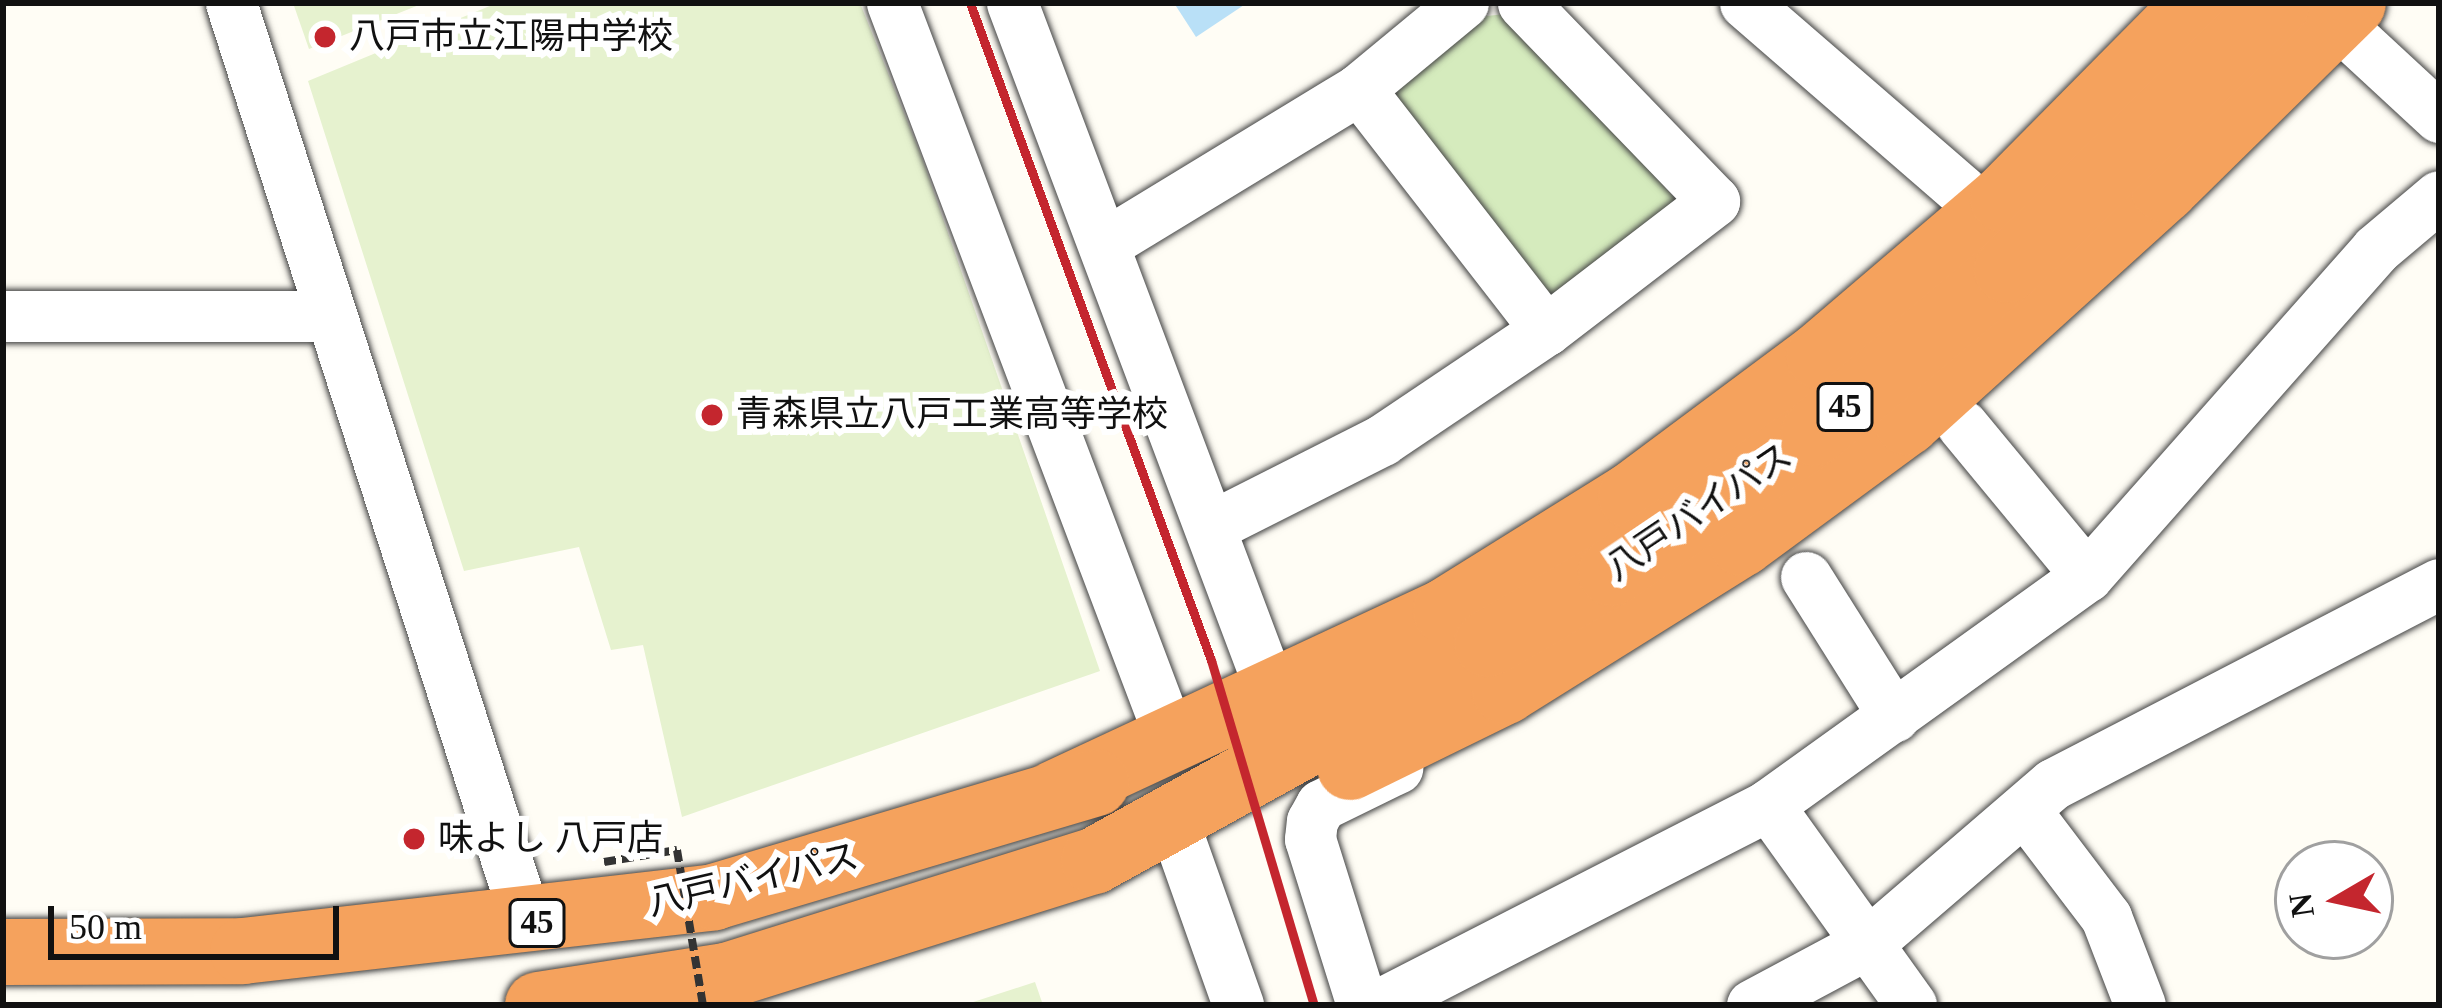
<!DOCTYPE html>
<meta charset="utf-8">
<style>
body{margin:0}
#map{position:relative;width:2442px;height:1008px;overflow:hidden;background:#fffdf5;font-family:"Times New Roman","Noto Sans JP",serif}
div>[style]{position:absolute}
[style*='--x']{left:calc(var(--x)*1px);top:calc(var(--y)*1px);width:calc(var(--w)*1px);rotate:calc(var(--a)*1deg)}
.green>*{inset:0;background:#d5ebbd}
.pitch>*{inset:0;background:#e6f2cf}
.water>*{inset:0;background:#b9e0f7}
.roads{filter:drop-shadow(0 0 3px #444) drop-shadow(0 0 3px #444)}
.minor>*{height:51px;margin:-25.5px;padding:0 25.5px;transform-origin:25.5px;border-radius:25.5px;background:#fff}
.highway>*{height:66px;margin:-33px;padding:0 33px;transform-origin:33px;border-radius:33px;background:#f5a25d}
.rail>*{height:9px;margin:-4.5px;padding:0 4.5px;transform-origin:4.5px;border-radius:4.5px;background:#c4262e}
.path-bridge>*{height:8px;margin-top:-4px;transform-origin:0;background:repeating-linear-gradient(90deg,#333 0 12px,transparent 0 18px)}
.dots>*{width:33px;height:33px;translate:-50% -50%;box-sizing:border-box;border:6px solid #fff;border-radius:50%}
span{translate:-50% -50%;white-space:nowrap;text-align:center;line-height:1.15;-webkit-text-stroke:12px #fff;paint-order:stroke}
.shield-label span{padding:3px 9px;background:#fff;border:3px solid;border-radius:9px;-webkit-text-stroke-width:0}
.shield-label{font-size:33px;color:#111;font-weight:700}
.poi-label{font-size:36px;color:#111}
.left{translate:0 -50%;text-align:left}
.street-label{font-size:36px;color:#111}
.frame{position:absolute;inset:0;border:6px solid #111;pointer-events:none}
.north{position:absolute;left:2274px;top:840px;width:120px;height:120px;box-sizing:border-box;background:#fff;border:3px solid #a0a0a0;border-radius:50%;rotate:261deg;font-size:33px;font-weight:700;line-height:48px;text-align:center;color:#111}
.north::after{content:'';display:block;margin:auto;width:42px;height:54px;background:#c4262e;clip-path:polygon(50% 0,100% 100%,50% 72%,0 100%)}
.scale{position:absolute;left:48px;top:906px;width:291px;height:54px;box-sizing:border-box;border:6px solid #111;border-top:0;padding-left:15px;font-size:36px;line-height:42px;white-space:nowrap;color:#111;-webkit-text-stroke:9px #fff;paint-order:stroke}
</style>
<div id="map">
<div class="green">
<div style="clip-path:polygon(1505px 14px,1683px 207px,1555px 302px,1384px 88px,1478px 17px)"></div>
</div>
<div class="pitch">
<div style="clip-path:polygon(293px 3px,424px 3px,309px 49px)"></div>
<div style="clip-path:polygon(497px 3px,860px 3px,922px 158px,1100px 671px,682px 817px,643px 645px,611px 650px,579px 547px,464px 571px,308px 81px)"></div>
<div style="clip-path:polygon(1035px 982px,1043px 1005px,964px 1005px)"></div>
</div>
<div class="water">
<div style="clip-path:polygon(1174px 3px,1247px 3px,1196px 37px)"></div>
</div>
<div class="roads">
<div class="minor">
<div style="--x:231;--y:3;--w:967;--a:72.18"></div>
<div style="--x:892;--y:3;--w:788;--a:69.27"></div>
<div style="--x:1012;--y:3;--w:738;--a:69.38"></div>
<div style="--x:1745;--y:3;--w:287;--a:40.9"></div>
<div style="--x:2359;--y:43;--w:109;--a:42.8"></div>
<div style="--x:1359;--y:89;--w:305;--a:52.2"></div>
<div style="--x:1106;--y:243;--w:296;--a:-31.3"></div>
<div style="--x:1359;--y:89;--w:135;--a:-39.6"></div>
<div style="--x:3;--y:316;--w:326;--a:0"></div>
<div style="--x:1962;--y:425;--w:196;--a:50.4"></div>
<div style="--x:1212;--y:526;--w:191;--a:-26.8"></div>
<div style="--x:1382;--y:440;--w:197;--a:-33.9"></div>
<div style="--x:1546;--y:330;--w:212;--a:-37.5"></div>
<div style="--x:1714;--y:201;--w:275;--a:-134"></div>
<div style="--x:1806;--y:577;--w:165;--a:57.8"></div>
<div style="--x:1768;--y:805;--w:246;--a:54.4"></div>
<div style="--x:2027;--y:813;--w:131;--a:52.8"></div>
<div style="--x:2106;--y:917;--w:94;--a:68.9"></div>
<div style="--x:1179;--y:838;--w:177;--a:70.5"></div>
<div style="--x:1362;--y:1005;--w:174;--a:-107.4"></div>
<div style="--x:1310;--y:839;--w:18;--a:-84"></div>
<div style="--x:1312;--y:821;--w:18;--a:-61"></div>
<div style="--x:1321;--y:805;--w:85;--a:-26"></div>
<div style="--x:1378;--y:1005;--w:438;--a:-27.1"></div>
<div style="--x:1768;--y:805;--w:393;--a:-35.7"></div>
<div style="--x:2087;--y:576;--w:436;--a:-48.5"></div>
<div style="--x:2376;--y:249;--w:82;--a:-40.1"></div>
<div style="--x:1752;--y:1005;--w:132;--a:-28.1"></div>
<div style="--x:1868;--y:943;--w:244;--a:-40.7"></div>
<div style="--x:2053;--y:784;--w:435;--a:-27.4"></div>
</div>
<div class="highway">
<div style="--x:1350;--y:767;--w:173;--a:-26.1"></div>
<div style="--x:1505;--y:691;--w:279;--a:-32"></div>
<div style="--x:1742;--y:543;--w:205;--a:-36.3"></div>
<div style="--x:1907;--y:422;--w:347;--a:-42.2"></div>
<div style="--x:2164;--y:189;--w:265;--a:-44.5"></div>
<div style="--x:1054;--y:794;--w:433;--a:-25"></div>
<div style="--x:1446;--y:611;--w:218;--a:-31.9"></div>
<div style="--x:1631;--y:496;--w:234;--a:-36.7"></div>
<div style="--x:1819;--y:356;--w:242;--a:-40.5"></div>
<div style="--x:2003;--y:199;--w:276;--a:-45.3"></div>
<div style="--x:3;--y:952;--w:240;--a:-0.2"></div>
<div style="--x:243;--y:951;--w:474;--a:-6.5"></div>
<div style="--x:714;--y:897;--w:399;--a:-16.6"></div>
<div style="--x:538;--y:1005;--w:190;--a:-8.8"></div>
<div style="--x:726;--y:976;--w:386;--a:-17.4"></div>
<div style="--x:1094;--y:861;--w:449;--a:-28.9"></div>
<div style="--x:1487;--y:644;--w:143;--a:-29.8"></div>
<div style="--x:1611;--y:573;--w:247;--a:-34.6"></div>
<div style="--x:1814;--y:433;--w:253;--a:-40.2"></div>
<div style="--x:2007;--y:270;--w:380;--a:-44.6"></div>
</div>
</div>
<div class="rail">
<div style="--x:970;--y:3;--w:700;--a:69.86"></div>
<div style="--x:1211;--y:660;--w:360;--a:73.4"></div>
</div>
<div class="path-bridge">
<div style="--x:604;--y:862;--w:74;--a:-9.3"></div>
<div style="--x:677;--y:850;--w:157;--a:80.5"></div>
</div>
<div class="dots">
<div style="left:325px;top:37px;background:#c4262e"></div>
<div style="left:712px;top:415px;background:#c4262e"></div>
<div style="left:414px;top:839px;background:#c4262e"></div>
</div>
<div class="shield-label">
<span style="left:1845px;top:407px">45</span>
<span style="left:537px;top:923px">45</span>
</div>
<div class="poi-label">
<span class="left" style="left:349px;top:37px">八戸市立江陽中学校</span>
<span class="left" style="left:736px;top:415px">青森県立八戸工業高等学校</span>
<span class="left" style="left:438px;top:839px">味よし 八戸店</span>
</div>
<div class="street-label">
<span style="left:1699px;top:512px;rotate:-34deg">八戸バイパス</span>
<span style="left:753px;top:880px;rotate:-13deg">八戸バイパス</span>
</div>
<div class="frame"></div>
<div class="north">N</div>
<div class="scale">50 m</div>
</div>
